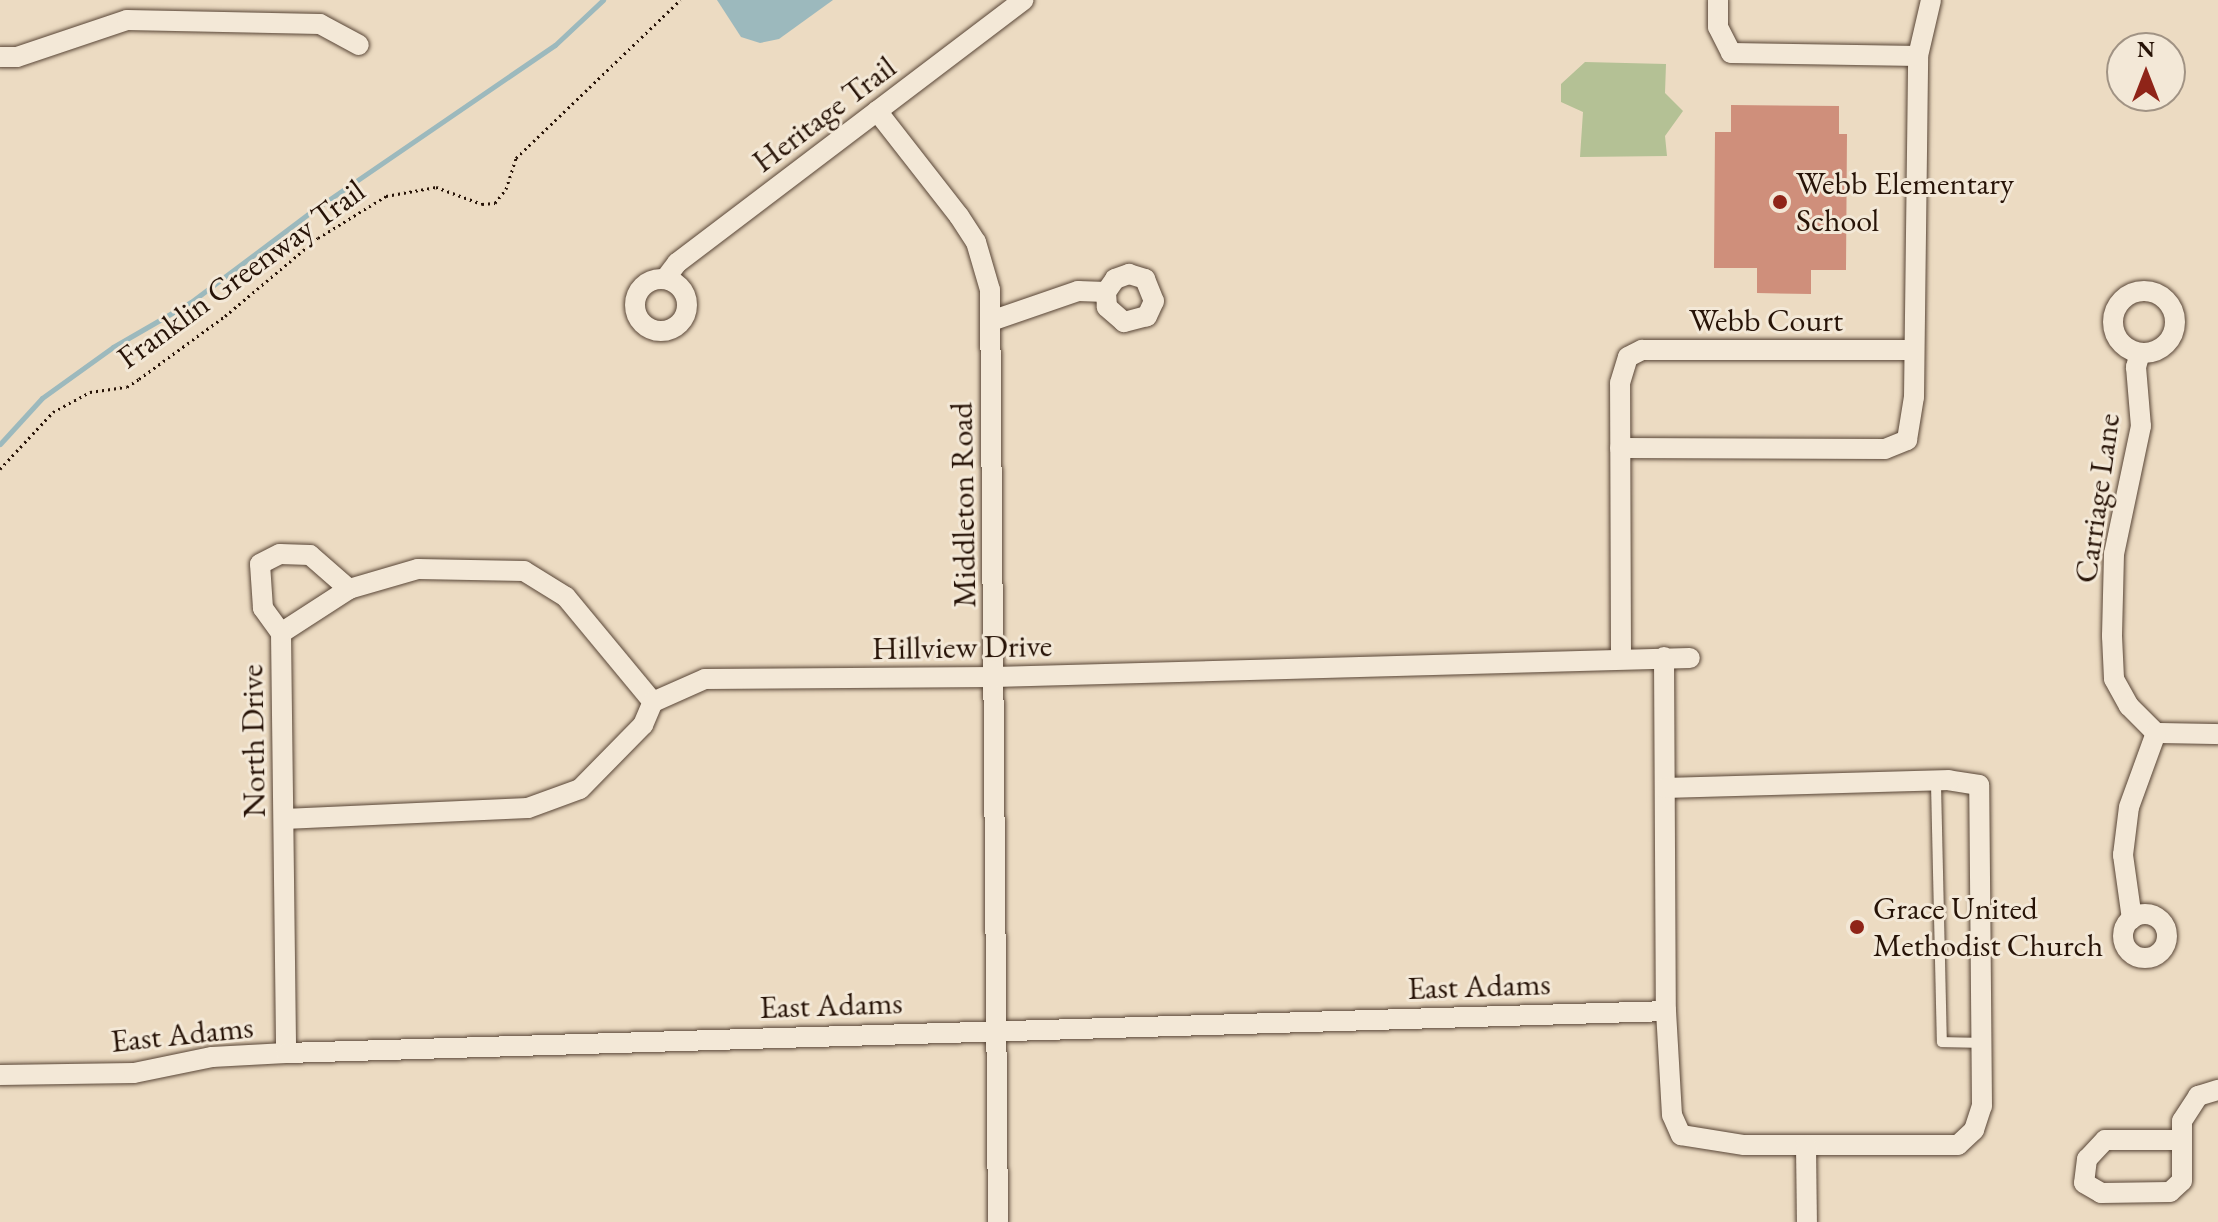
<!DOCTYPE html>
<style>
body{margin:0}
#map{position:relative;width:2218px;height:1222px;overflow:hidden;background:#ecdbc2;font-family:"EB Garamond",serif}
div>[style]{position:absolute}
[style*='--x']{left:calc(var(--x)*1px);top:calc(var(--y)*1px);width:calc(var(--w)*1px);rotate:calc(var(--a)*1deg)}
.green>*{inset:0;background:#b4c195}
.water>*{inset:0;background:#9cb9bd}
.stream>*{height:5px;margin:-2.5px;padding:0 2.5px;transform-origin:2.5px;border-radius:2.5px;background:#9cb9bd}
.building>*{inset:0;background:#cf8f7b}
.path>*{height:3px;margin-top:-1.5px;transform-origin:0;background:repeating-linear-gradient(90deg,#271307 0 2px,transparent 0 6px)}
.roads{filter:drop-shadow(0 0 2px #584536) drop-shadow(0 0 2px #584536)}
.lane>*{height:10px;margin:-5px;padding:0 5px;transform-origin:5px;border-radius:5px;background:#f3e8d7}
.street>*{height:20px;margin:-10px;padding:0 10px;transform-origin:10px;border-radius:10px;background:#f3e8d7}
.street>.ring{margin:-10px;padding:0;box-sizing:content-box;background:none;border:20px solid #f3e8d7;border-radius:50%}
.dots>*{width:22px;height:22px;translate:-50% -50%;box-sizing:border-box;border:4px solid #f3e8d7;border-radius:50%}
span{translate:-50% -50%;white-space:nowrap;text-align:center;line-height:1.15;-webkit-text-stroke:6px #f3e8d7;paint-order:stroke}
.street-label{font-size:32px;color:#271307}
.poi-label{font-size:32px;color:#271307}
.left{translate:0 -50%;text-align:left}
.north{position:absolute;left:2106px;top:32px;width:80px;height:80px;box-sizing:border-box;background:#f3e8d7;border:2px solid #a19384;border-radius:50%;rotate:0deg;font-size:22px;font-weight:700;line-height:32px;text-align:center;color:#271307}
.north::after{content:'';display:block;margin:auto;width:28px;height:36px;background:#8f2418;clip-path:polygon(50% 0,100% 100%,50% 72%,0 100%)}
</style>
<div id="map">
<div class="green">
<div style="clip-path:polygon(1585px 62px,1666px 64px,1665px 93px,1683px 111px,1665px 136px,1667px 156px,1580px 157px,1583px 112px,1561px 102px,1561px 84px)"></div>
</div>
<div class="water">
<div style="clip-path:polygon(717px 0,833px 0,779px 39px,760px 43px,741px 37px)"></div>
</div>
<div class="stream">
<div style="--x:0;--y:444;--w:62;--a:-47.6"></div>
<div style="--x:42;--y:398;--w:87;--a:-35.7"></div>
<div style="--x:113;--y:347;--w:90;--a:-30"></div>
<div style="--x:191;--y:302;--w:146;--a:-36.9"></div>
<div style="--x:308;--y:214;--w:299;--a:-34.4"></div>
<div style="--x:555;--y:45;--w:66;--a:-43.2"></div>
</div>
<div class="building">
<div style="clip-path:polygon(1731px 105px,1839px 106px,1839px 134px,1847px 134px,1846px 270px,1811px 270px,1811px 294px,1757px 293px,1757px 268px,1714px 268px,1715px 132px,1731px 132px)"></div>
</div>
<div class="path">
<div style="--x:0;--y:469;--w:78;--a:-47.1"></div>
<div style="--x:53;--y:412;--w:42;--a:-28.4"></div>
<div style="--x:90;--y:392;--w:37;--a:-8"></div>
<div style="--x:127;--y:387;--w:14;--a:-34"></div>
<div style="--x:139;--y:379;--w:107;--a:-36.2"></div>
<div style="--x:225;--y:316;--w:121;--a:-40"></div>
<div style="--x:318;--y:238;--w:80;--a:-31.7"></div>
<div style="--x:386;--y:196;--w:51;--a:-10.2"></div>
<div style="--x:436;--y:187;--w:49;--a:20.3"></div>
<div style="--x:482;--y:204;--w:13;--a:-4"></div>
<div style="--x:495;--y:203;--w:18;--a:-52"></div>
<div style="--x:506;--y:189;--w:33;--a:-72"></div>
<div style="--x:516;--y:158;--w:228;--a:-43.9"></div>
</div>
<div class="roads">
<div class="lane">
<div style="--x:1936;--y:784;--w:258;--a:88.7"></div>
<div style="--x:1942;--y:1042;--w:40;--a:1.4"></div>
</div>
<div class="street">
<div style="--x:1718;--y:0;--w:27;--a:90"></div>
<div style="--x:1718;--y:27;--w:29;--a:63"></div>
<div style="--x:1731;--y:53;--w:187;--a:0.9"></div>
<div style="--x:0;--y:57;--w:17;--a:0"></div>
<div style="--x:17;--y:57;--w:116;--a:-18.6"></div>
<div style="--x:127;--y:20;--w:193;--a:1.2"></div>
<div style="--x:320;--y:24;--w:44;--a:28.3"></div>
<div style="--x:877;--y:111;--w:133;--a:52"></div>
<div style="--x:959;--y:216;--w:31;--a:57"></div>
<div style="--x:976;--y:242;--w:50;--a:73.7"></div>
<div style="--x:990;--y:290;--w:932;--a:89.51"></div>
<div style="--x:665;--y:279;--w:20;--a:-53"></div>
<div style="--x:677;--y:263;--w:435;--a:-37.2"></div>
<div class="ring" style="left:635px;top:279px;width:32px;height:32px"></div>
<div class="ring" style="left:2113px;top:291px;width:42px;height:42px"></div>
<div style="--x:991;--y:321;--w:92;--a:-19"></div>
<div style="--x:1078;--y:291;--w:28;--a:2"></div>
<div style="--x:1106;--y:292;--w:16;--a:-55"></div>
<div style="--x:1115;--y:279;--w:15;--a:-20"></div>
<div style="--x:1129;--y:274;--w:17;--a:17"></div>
<div style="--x:1145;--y:279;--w:24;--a:68"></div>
<div style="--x:1154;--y:301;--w:17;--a:115"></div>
<div style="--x:1147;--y:316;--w:24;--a:165"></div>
<div style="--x:1124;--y:322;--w:23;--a:-139"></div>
<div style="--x:1107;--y:307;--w:15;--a:-94"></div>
<div style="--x:2140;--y:353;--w:15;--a:106"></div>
<div style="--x:2136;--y:367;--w:59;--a:85.2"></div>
<div style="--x:2141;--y:426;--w:131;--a:101.9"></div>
<div style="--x:2114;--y:554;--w:82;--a:91.4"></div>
<div style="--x:2112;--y:636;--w:43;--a:87.3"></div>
<div style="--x:2114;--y:679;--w:31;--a:61"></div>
<div style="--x:2129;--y:706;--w:38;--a:45"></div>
<div style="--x:1620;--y:448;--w:265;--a:0.2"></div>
<div style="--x:1885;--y:449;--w:24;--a:-22"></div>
<div style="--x:1907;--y:440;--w:44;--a:-80.8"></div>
<div style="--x:1914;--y:397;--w:341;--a:-89.3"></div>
<div style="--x:1918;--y:56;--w:57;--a:-76.9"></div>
<div style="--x:281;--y:633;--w:81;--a:-32.9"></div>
<div style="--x:349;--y:589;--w:72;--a:-16.2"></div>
<div style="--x:418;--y:569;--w:106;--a:1.1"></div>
<div style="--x:524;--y:571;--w:49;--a:31.8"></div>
<div style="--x:566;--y:597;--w:136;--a:50.4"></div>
<div style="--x:281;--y:633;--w:420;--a:89.3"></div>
<div style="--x:281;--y:633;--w:31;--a:-126"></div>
<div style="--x:263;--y:608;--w:44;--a:-93.9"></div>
<div style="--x:260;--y:564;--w:22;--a:-27"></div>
<div style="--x:280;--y:554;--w:30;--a:2"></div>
<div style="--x:310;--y:555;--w:52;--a:41.1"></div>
<div style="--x:1621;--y:656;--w:273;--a:-90.2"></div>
<div style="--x:1620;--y:383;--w:27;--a:-73"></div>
<div style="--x:1628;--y:357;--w:16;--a:-27"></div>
<div style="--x:1642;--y:350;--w:272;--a:0"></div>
<div style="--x:1664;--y:657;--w:354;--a:89.7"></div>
<div style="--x:1666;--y:1011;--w:104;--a:86.7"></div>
<div style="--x:1672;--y:1115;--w:22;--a:66"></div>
<div style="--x:1681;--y:1135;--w:64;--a:9"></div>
<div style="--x:1744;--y:1145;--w:214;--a:0"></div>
<div style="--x:1958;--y:1145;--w:22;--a:-43"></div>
<div style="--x:1974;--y:1130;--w:25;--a:-72"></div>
<div style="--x:1982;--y:1106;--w:321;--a:-90.5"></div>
<div style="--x:1979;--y:785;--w:30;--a:-171"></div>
<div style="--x:1949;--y:780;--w:284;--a:178.4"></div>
<div style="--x:2156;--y:733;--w:62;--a:0.9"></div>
<div style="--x:284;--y:819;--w:244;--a:-2.6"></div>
<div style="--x:528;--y:808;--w:55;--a:-20.1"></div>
<div style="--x:580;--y:789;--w:90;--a:-45.5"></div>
<div style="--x:643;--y:725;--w:25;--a:-67"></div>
<div style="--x:653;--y:702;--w:57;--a:-23.9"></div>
<div style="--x:705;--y:679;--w:289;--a:-0.4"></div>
<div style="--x:994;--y:677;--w:696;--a:-1.56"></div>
<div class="ring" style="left:2123px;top:914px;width:24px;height:24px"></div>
<div style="--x:2132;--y:919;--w:65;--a:-98"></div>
<div style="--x:2123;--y:855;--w:48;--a:-82.9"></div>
<div style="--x:2129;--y:807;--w:79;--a:-70"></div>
<div style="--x:0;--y:1075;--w:134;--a:-0.9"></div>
<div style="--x:134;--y:1073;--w:80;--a:-11.6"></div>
<div style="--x:212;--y:1057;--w:74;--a:-3.1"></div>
<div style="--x:286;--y:1053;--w:1381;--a:-1.74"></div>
<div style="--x:2182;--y:1140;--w:77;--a:180"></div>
<div style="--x:2105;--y:1140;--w:26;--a:133"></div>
<div style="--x:2087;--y:1159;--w:24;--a:97"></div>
<div style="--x:2084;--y:1183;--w:20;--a:30"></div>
<div style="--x:2101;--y:1193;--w:69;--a:-0.8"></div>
<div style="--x:2170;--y:1192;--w:16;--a:-43"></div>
<div style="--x:2182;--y:1181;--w:60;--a:-90"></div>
<div style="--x:2182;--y:1121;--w:30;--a:-57"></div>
<div style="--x:2198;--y:1096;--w:21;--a:-17"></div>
<div style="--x:1806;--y:1145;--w:77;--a:89.3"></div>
</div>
</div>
<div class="dots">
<div style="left:1780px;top:202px;background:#8f2418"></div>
<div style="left:1857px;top:927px;background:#8f2418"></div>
</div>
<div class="street-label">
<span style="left:824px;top:114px;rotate:-37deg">Heritage Trail</span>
<span style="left:241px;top:274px;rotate:-36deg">Franklin Greenway Trail</span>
<span style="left:1766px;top:320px">Webb Court</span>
<span style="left:2097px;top:498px;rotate:-82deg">Carriage Lane</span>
<span style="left:963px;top:505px;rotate:-91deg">Middleton Road</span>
<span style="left:962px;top:647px;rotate:-1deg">Hillview Drive</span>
<span style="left:253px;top:741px;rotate:-91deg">North Drive</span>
<span style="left:1479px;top:986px;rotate:-2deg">East Adams</span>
<span style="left:831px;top:1005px;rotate:-2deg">East Adams</span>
<span style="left:182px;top:1034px;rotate:-6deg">East Adams</span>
</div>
<div class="poi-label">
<span class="left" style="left:1796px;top:202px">Webb Elementary<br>School</span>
<span class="left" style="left:1873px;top:927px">Grace United<br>Methodist Church</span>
</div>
<div class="north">N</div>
</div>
